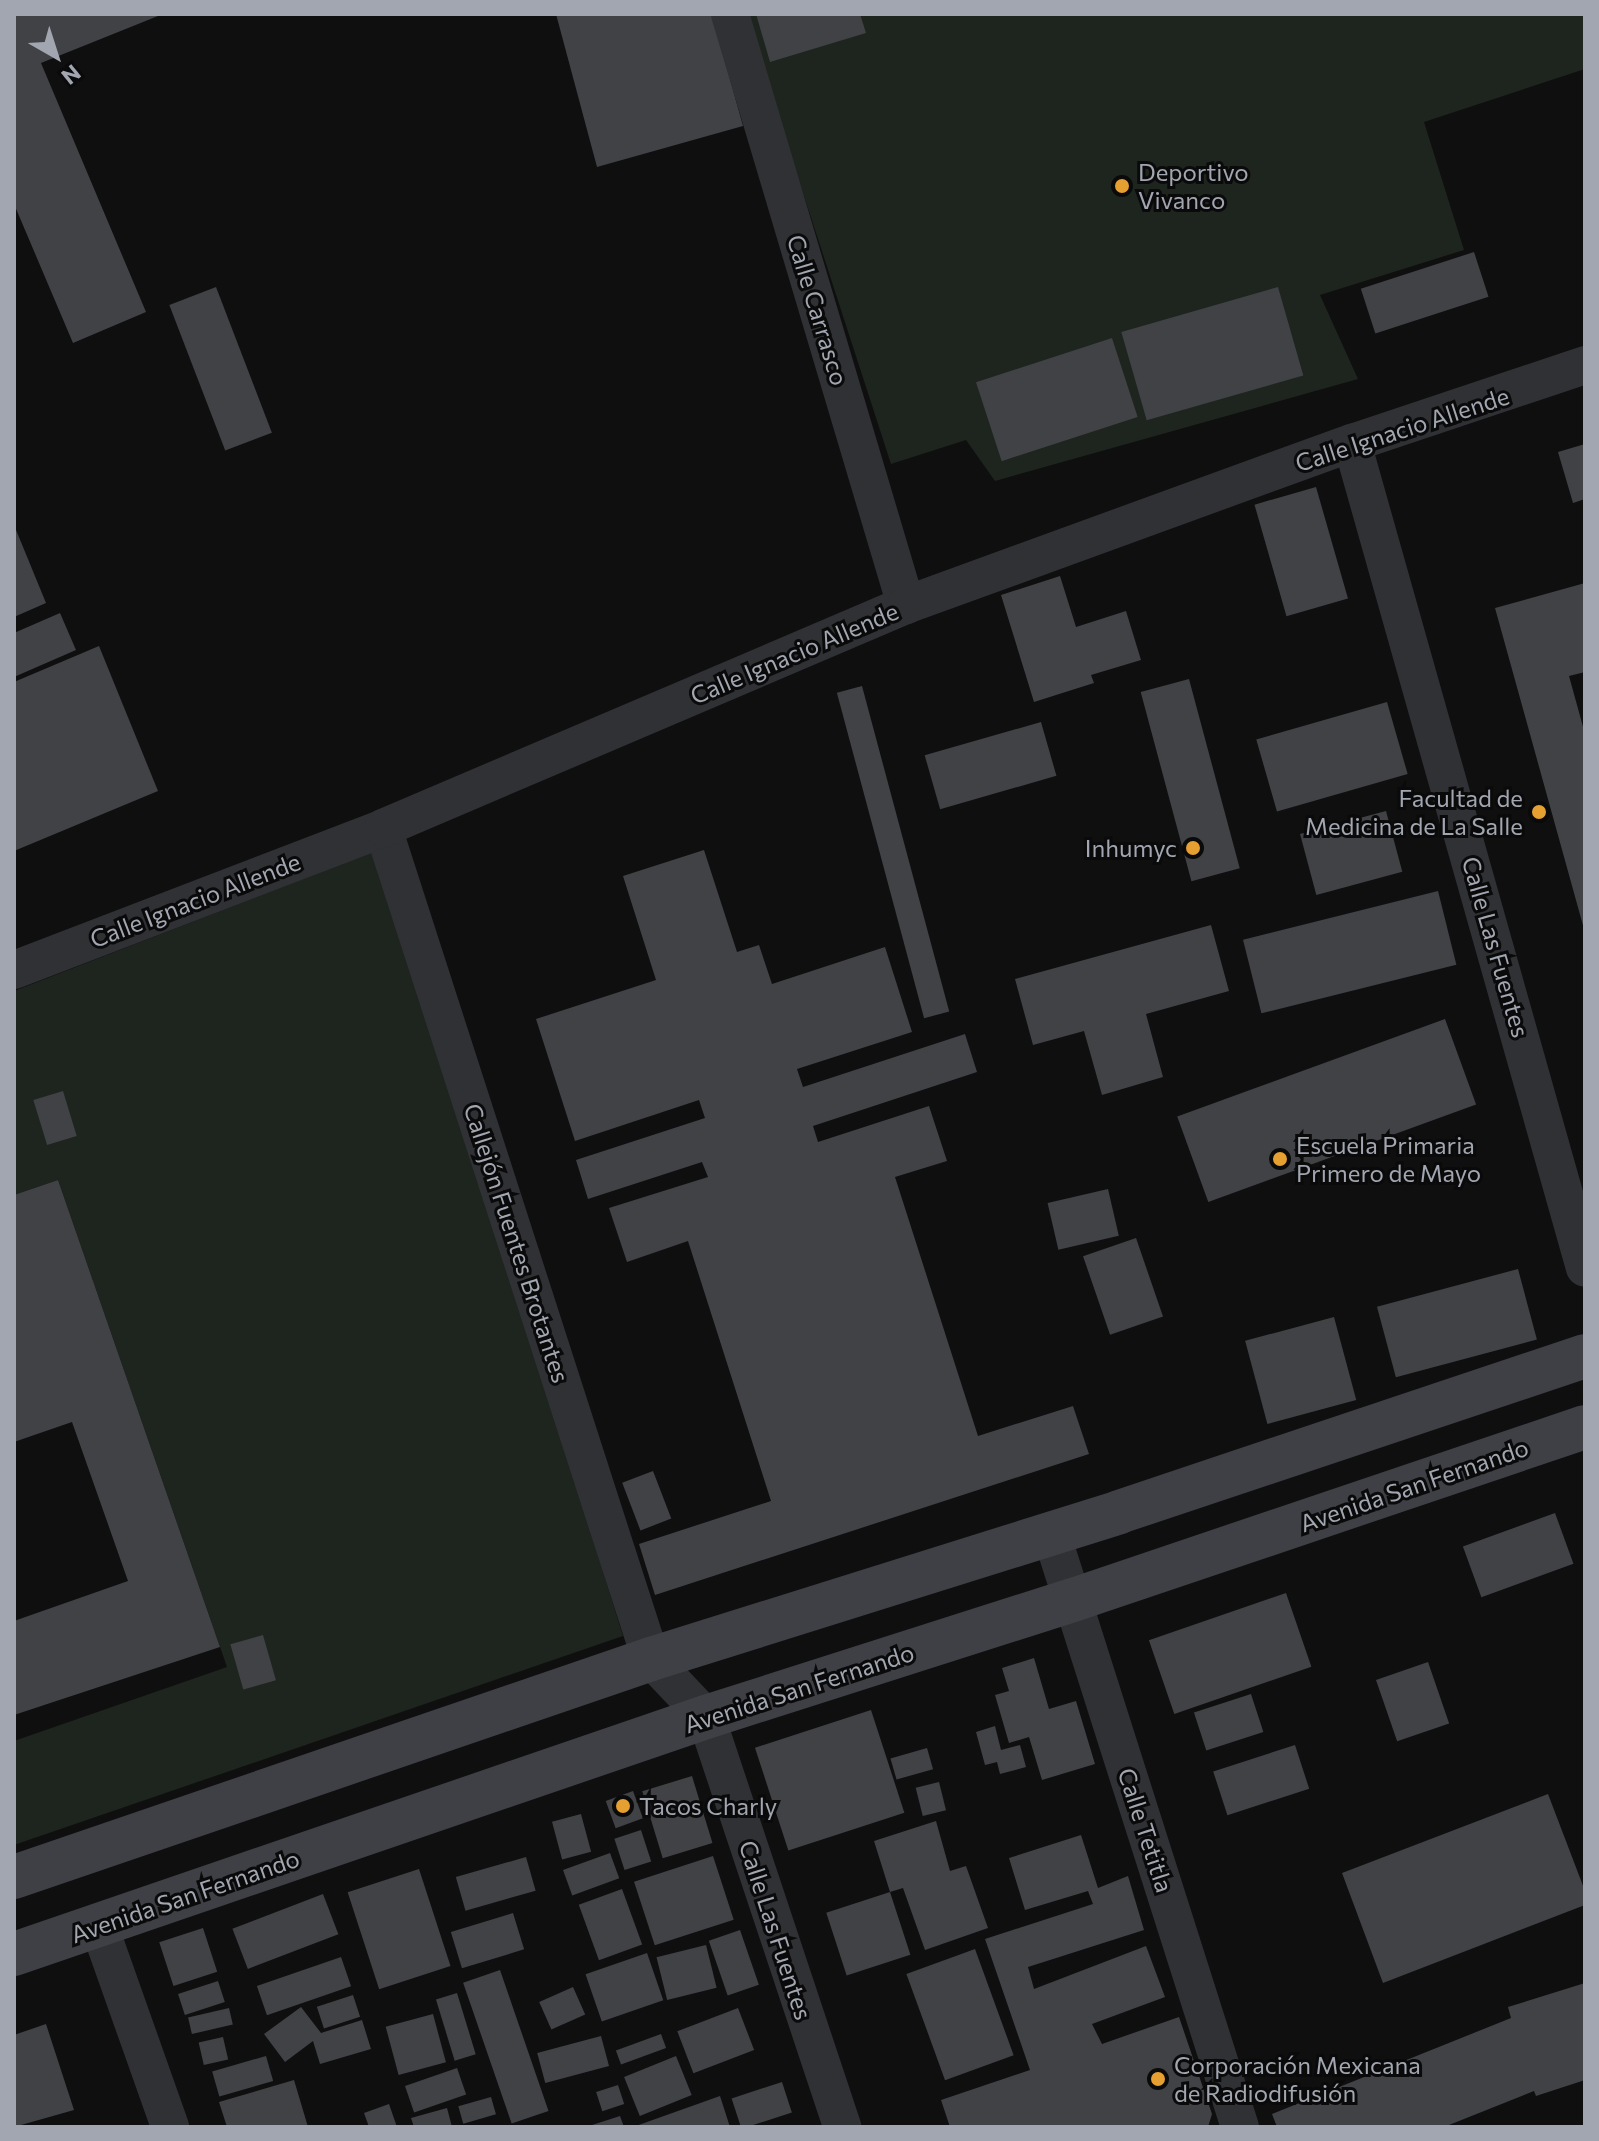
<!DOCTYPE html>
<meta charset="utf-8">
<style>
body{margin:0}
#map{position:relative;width:1599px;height:2141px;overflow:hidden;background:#0f0f10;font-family:Commissioner,sans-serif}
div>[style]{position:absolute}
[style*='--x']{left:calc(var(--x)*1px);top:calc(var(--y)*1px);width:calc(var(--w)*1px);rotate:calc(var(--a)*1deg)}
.green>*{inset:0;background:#1e241e}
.building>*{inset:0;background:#404246;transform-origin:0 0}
.street>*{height:38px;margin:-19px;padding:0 19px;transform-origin:19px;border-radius:19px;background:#303135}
.secondary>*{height:44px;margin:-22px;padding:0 22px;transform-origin:22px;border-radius:22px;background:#3e4045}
.dots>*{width:22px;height:22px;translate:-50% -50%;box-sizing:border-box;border:4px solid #0a0a0b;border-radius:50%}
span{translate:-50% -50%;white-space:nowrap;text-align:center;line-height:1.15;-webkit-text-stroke:6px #0a0a0b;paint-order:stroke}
.poi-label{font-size:24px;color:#a1a6b0}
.left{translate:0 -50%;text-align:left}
.right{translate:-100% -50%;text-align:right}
.street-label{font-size:24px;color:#a1a6b0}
.frame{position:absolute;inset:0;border:16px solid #a1a6b0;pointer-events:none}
.north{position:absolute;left:16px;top:16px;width:80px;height:80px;-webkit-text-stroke:6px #0a0a0b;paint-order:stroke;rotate:141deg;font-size:22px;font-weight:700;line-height:32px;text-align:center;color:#a1a6b0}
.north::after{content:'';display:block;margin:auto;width:28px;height:36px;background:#a1a6b0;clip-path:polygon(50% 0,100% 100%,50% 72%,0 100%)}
</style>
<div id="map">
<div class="green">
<div style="clip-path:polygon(745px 14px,1585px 14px,1585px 69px,1424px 122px,1464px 250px,1320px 295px,1358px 379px,995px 481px,966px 440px,891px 464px)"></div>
<div style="clip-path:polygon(378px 850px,623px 1636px,14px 1845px,14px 1741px,227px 1667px,58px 1180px,14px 1195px,14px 991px)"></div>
</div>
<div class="building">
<div style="clip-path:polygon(14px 14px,163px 14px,41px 63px,146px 312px,73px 343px,14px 204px)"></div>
<div style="clip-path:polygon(556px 14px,712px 14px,743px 126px,597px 167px)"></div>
<div style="clip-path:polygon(756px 14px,860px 14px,866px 33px,770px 62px)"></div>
<div style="left:1474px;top:252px;width:47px;height:119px;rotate:72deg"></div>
<div style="left:216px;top:287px;width:156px;height:50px;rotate:69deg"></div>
<div style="left:1278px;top:287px;width:92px;height:163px;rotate:74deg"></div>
<div style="left:1112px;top:338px;width:83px;height:143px;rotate:72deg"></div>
<div style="clip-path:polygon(1585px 444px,1585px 499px,1573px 503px,1558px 452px)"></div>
<div style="left:1316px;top:487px;width:116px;height:64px;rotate:74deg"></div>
<div style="clip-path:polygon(14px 525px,46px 603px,14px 617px)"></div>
<div style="clip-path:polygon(1060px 576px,1076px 627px,1126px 611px,1141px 660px,1091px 675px,1094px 683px,1034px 702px,1001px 595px)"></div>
<div style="clip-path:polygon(1585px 583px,1585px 672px,1569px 676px,1585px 734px,1584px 929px,1495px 608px)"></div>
<div style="clip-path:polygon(60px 613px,76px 650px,14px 677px,14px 633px)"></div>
<div style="clip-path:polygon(99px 646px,158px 791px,14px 851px,14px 682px)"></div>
<div style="left:1189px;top:679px;width:196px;height:50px;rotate:75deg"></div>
<div style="left:862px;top:686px;width:337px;height:26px;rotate:75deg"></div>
<div style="left:1387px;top:702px;width:75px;height:136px;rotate:74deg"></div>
<div style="left:1041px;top:722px;width:56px;height:121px;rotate:74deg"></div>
<div style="left:1386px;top:811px;width:63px;height:89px;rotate:75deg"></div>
<div style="clip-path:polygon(704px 850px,737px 952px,759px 945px,772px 984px,885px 947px,912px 1032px,797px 1069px,803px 1087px,965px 1034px,977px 1072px,813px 1126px,818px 1142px,929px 1106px,947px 1161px,895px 1177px,978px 1436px,1073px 1406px,1089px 1454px,655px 1595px,639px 1544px,771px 1501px,688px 1241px,627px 1262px,609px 1208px,708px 1177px,702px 1162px,588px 1199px,576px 1160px,705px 1118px,699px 1100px,575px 1141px,536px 1019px,656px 980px,623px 876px)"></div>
<div style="left:1438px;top:891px;width:76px;height:201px;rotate:76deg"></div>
<div style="clip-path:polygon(1211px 925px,1229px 991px,1146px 1014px,1163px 1077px,1102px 1095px,1084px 1031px,1033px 1045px,1015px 979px)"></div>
<div style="left:1445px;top:1019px;width:91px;height:285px;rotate:70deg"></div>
<div style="left:63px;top:1091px;width:47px;height:31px;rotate:73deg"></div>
<div style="clip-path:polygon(58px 1180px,220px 1647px,14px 1715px,14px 1621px,128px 1581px,72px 1422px,14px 1442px,14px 1195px)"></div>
<div style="left:1108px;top:1189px;width:48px;height:62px;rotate:77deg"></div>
<div style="left:1136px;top:1238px;width:83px;height:56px;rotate:71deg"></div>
<div style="left:1518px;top:1269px;width:73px;height:146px;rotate:75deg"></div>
<div style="left:1334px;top:1317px;width:86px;height:92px;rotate:75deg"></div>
<div style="left:653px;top:1471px;width:51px;height:33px;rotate:69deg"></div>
<div style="left:1555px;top:1513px;width:54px;height:98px;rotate:70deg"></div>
<div style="left:1286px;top:1593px;width:78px;height:145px;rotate:71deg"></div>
<div style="left:263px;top:1635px;width:47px;height:34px;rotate:74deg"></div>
<div style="clip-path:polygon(1034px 1658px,1049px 1709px,1076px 1701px,1095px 1764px,1042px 1780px,1029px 1737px,1009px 1743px,995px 1695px,1009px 1691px,1002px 1668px)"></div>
<div style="left:1428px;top:1662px;width:65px;height:55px;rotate:71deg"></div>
<div style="left:1251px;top:1694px;width:40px;height:60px;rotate:72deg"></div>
<div style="left:871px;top:1710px;width:108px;height:122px;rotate:72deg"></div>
<div style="clip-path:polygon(995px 1726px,1001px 1750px,1020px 1745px,1026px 1767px,1000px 1774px,997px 1762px,985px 1765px,976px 1732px)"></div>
<div style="left:1295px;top:1745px;width:46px;height:86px;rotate:72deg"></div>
<div style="left:927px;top:1748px;width:22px;height:38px;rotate:74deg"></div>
<div style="left:692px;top:1776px;width:70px;height:52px;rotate:73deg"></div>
<div style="left:939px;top:1782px;width:29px;height:24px;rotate:76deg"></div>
<div style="left:633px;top:1791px;width:29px;height:29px;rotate:70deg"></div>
<div style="clip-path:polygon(1548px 1794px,1585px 1891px,1585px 1905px,1383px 1983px,1342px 1873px)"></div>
<div style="left:581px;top:1814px;width:39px;height:30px;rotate:75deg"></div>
<div style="clip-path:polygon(936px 1821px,950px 1871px,966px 1866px,988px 1928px,925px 1950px,903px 1888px,890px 1892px,874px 1841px)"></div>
<div style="left:641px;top:1830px;width:33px;height:28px;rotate:72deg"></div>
<div style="clip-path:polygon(1081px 1835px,1098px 1888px,1128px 1876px,1144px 1930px,1028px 1967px,1034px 1989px,1146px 1946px,1165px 1997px,1092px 2024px,1102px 2044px,1179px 2017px,1212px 2114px,1208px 2127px,950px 2127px,941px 2100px,1030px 2070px,985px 1939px,1093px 1904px,1088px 1891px,1025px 1910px,1009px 1858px)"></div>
<div style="left:610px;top:1853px;width:27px;height:50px;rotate:70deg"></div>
<div style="left:713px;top:1856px;width:67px;height:83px;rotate:72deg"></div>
<div style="left:526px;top:1857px;width:35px;height:73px;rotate:74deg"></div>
<div style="left:419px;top:1869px;width:102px;height:75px;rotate:72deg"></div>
<div style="left:622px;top:1889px;width:59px;height:46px;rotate:70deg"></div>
<div style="left:890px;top:1892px;width:66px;height:67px;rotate:72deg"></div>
<div style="left:323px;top:1894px;width:43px;height:97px;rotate:69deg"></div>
<div style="left:513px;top:1913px;width:38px;height:65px;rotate:73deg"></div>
<div style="left:203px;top:1928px;width:46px;height:46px;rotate:72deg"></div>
<div style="left:740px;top:1930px;width:58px;height:33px;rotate:71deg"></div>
<div style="left:706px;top:1945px;width:44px;height:51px;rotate:76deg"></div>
<div style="left:975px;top:1949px;width:113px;height:73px;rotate:70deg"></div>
<div style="left:647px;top:1953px;width:50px;height:65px;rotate:71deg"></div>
<div style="left:341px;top:1957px;width:31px;height:89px;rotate:71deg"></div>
<div style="left:500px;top:1970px;width:149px;height:39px;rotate:71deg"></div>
<div style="left:218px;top:1981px;width:22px;height:42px;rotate:72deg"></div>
<div style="clip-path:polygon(1585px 1983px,1585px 2080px,1536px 2096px,1534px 2091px,1444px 2127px,1277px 2127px,1272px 2114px,1511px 2018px,1508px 2007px)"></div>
<div style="left:573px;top:1987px;width:30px;height:37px;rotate:66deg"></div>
<div style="left:457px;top:1993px;width:64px;height:22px;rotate:73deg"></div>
<div style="left:353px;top:1995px;width:23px;height:38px;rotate:72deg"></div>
<div style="clip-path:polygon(301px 2007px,321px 2033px,362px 2020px,371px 2049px,320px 2064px,313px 2041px,285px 2062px,264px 2034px)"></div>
<div style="left:229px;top:2008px;width:17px;height:42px;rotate:77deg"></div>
<div style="left:738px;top:2008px;width:45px;height:65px;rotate:69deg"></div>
<div style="left:433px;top:2014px;width:50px;height:49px;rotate:75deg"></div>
<div style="clip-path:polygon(46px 2024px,74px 2110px,14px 2127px,14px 2035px)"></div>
<div style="left:661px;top:2034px;width:15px;height:48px;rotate:70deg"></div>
<div style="left:601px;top:2036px;width:31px;height:66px;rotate:75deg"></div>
<div style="left:223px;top:2037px;width:23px;height:25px;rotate:77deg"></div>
<div style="left:266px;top:2056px;width:26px;height:56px;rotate:74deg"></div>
<div style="left:676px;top:2056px;width:42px;height:56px;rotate:68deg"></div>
<div style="left:457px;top:2068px;width:28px;height:55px;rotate:71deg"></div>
<div style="clip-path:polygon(294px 2080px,308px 2127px,227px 2127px,219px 2102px)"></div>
<div style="left:782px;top:2082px;width:32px;height:53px;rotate:72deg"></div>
<div style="left:618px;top:2085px;width:20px;height:23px;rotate:72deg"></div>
<div style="clip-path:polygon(720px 2096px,730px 2127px,633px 2127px)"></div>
<div style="left:491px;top:2097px;width:18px;height:34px;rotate:74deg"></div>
<div style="clip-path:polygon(389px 2104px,397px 2127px,369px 2127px,364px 2113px)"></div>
<div style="clip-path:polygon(447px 2108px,452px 2127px,414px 2127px,411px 2118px)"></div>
<div style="clip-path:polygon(620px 2116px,624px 2127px,590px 2127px,589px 2126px)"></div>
</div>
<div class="street">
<div style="--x:730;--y:14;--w:617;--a:73.42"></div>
<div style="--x:1352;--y:443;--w:857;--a:74.23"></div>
<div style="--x:383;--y:828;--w:873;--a:72.13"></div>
<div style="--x:651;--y:1659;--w:80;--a:46.5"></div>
<div style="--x:706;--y:1717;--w:432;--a:71.6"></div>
<div style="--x:14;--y:970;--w:395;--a:-21"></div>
<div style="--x:383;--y:828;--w:569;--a:-23.09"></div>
<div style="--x:906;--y:605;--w:475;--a:-20"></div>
<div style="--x:1352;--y:443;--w:246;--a:-18.5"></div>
<div style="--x:1051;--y:1533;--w:623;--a:72.35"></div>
<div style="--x:99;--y:1926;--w:213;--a:70.5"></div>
</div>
<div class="secondary">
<div style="--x:14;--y:1877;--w:673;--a:-18.89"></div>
<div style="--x:651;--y:1659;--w:491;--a:-17.4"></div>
<div style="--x:1119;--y:1512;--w:491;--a:-18.5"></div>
<div style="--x:14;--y:1954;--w:731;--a:-18.91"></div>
<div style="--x:706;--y:1717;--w:385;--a:-17.7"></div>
<div style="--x:1073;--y:1600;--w:540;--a:-18.67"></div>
</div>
<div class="dots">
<div style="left:1122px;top:186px;background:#e69f31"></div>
<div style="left:1539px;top:812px;background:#e69f31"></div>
<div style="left:1193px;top:848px;background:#e69f31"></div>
<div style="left:1280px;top:1159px;background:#e69f31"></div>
<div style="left:623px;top:1806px;background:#e69f31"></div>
<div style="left:1158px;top:2079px;background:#e69f31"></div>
</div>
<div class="poi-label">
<span class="left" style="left:1138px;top:186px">Deportivo<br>Vivanco</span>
<span class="right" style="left:1523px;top:812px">Facultad de<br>Medicina de La Salle</span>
<span class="right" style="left:1177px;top:848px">Inhumyc</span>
<span class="left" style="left:1296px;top:1159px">Escuela Primaria<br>Primero de Mayo</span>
<span class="left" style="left:639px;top:1806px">Tacos Charly</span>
<span class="left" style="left:1174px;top:2079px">Corporación Mexicana<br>de Radiodifusión</span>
</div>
<div class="street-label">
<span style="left:818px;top:310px;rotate:73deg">Calle Carrasco</span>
<span style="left:1402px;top:429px;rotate:-18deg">Calle Ignacio Allende</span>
<span style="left:794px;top:653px;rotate:-23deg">Calle Ignacio Allende</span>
<span style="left:195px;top:900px;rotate:-21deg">Calle Ignacio Allende</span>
<span style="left:1496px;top:947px;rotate:74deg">Calle Las Fuentes</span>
<span style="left:517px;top:1243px;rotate:72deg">Callejón Fuentes Brotantes</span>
<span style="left:1414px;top:1485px;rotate:-19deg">Avenida San Fernando</span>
<span style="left:799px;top:1688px;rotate:-18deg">Avenida San Fernando</span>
<span style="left:1146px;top:1830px;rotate:72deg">Calle Tetitla</span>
<span style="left:185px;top:1896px;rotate:-19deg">Avenida San Fernando</span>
<span style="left:776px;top:1930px;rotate:72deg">Calle Las Fuentes</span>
</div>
<div class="frame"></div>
<div class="north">N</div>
</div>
